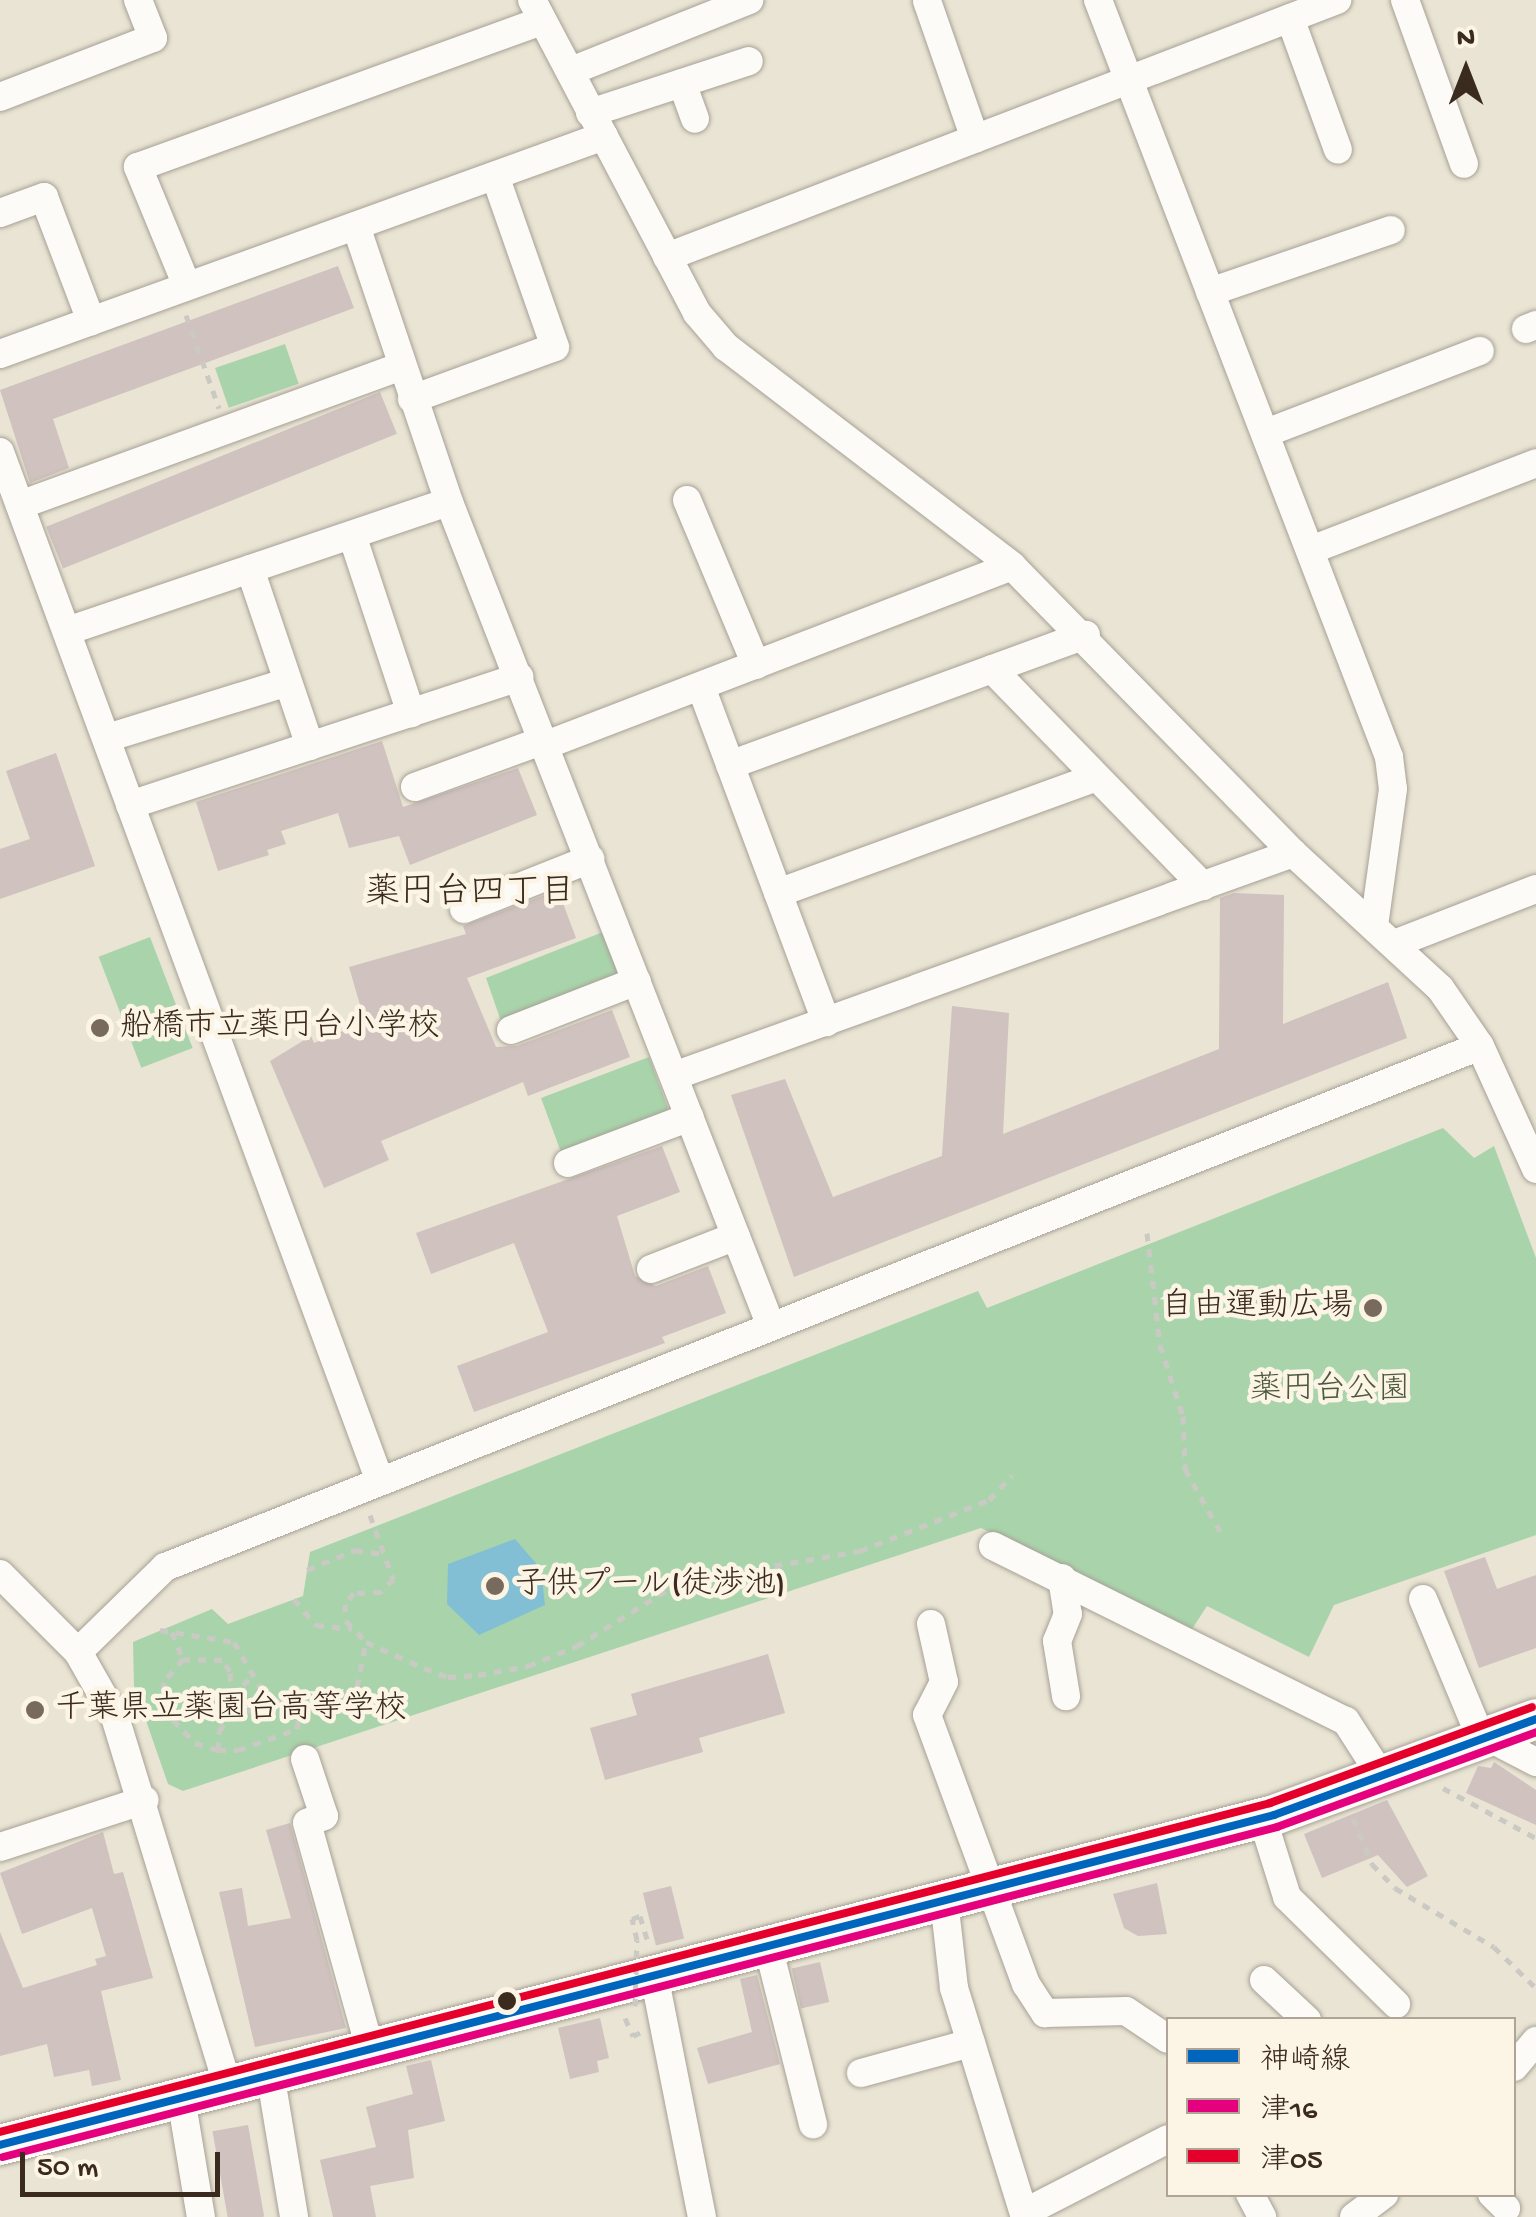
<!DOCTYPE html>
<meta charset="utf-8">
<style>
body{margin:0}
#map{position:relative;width:1536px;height:2217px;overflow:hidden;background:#e9e4d3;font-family:"Gochi Hand","Klee One",sans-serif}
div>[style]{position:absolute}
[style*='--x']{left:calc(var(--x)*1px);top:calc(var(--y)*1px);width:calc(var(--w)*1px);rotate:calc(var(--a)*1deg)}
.green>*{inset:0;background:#a9d4ab;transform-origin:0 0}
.water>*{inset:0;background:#83bfd4}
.building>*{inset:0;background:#cfc2bf;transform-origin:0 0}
.path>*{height:5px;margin-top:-2.5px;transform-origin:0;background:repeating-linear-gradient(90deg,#cbc9c4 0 8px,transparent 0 16px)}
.roads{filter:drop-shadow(0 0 2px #a7a196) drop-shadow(0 0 2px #a7a196)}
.minor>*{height:28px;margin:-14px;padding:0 14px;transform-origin:14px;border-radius:14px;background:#fcfbf8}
.highway>*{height:40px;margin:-20px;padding:0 20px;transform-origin:20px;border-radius:20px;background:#fcfbf8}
.path-bridge>*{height:5px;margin-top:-2.5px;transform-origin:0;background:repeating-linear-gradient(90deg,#cbc9c4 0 8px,transparent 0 16px)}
.bus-1>*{height:8px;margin:-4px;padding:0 4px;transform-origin:4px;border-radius:4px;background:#0065bd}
.bus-2>*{height:8px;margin:-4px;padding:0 4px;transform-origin:4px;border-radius:4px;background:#e5007d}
.bus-3>*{height:8px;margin:-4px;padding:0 4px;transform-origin:4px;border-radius:4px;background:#e4002b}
.dots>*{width:28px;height:28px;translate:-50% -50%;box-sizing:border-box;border:5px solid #fcf5e5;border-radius:50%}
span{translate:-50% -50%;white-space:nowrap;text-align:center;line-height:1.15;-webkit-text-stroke:9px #fcf5e5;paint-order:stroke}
.poi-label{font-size:32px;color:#3b2a1e}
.left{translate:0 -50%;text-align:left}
.right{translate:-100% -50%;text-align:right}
.park-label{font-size:32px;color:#4c593e}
.neighbourhood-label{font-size:35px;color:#3b2a1e}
.legend{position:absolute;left:1166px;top:2017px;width:350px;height:180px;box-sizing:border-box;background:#fcf5e5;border:2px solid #afa495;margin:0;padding:12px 18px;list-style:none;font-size:30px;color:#3b2a1e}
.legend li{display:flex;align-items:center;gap:20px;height:50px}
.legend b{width:50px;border:2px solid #afa495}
.north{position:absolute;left:1416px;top:20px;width:100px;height:100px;-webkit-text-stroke:8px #fcf5e5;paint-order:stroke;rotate:0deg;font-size:28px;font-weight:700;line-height:40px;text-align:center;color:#3b2a1e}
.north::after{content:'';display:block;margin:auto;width:35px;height:45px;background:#3b2a1e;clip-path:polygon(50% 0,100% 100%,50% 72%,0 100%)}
.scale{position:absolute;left:20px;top:2152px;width:200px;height:45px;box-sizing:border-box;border:5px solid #3b2a1e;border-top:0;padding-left:12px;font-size:30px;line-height:35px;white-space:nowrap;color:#3b2a1e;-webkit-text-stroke:8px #fcf5e5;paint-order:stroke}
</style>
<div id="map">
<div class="green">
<div style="left:285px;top:344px;width:42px;height:74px;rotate:71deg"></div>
<div style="clip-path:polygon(603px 932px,617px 971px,613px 984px,502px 1024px,486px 978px)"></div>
<div style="left:150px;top:937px;width:119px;height:55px;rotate:69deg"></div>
<div style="clip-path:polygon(649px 1057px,668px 1108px,662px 1118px,562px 1155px,541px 1098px)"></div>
<div style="clip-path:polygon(1443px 1128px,1474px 1158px,1494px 1146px,1536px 1258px,1536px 1535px,1334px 1605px,1309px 1657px,1207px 1606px,1192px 1629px,981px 1528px,183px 1791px,168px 1784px,134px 1686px,133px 1642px,212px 1609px,228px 1624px,303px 1596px,310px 1552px,978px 1291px,987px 1308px)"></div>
</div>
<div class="water">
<div style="clip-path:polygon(515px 1539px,541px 1569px,545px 1605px,479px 1635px,447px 1604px,448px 1564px)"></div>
</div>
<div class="building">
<div style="clip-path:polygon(338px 266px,354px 308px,53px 419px,69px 468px,30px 483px,0 390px)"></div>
<div style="left:380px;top:392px;width:45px;height:360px;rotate:68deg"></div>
<div style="clip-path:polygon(382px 741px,403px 807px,518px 768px,537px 815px,410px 865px,399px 836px,349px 848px,338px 813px,281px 831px,286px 844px,267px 850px,269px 855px,218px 871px,196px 802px)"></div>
<div style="clip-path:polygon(56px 753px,95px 866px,0 899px,0 849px,30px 839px,6px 771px)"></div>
<div style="clip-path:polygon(558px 890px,576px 938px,467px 978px,496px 1047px,517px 1046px,612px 1010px,630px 1057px,528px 1096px,523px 1082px,381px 1141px,389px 1160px,324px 1188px,270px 1061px,311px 1036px,314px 1043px,365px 1022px,349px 967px,466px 934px,463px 926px)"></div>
<div style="clip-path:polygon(1234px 893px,1284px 895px,1283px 1024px,1388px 982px,1407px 1038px,794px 1277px,731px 1095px,785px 1079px,833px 1197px,942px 1156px,952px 1006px,1009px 1013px,1003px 1134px,1219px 1049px,1220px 898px)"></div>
<div style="clip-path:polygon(662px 1146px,680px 1192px,617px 1216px,635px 1276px,656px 1286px,708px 1266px,726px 1313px,662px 1337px,665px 1343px,474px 1412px,457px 1366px,548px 1332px,514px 1243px,431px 1274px,416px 1233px)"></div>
<div style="clip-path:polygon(1485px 1557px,1497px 1589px,1536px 1575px,1536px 1648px,1479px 1668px,1444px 1571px)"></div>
<div style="clip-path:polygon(768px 1654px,785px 1713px,699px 1738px,703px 1752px,605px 1780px,590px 1728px,637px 1715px,631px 1694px)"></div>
<div style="clip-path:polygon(1494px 1762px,1536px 1790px,1536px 1825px,1466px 1793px,1478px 1766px,1491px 1768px)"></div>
<div style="clip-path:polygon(1387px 1800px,1428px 1876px,1407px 1887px,1378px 1855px,1322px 1878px,1304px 1834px)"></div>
<div style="clip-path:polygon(290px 1823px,346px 2028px,255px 2047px,219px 1892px,242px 1888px,248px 1926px,291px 1918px,266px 1830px)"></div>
<div style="clip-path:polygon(103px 1832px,114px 1874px,123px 1872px,153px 1978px,101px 1991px,121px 2080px,92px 2086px,89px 2070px,54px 2077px,47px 2044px,0 2056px,0 1932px,23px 1988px,97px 1965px,95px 1959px,106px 1956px,92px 1908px,22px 1934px,0 1873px)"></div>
<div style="clip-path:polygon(1157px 1883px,1167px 1934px,1138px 1936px,1124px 1928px,1113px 1894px)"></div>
<div style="left:671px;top:1886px;width:54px;height:29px;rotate:76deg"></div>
<div style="left:820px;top:1962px;width:41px;height:29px;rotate:77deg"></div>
<div style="clip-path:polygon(757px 1975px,780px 2064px,708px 2084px,697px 2048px,752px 2032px,740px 1979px)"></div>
<div style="clip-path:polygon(600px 2018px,609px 2058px,597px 2061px,599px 2072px,570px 2079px,558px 2028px)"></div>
<div style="clip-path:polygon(431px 2060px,445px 2121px,408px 2130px,414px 2178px,370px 2186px,376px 2217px,333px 2217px,320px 2160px,376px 2147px,366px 2107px,413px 2094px,406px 2066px)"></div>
<div style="left:248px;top:2125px;width:93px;height:36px;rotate:80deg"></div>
</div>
<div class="path">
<div style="--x:186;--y:315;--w:99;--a:70.5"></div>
<div style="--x:1147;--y:1233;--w:113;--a:83.4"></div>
<div style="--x:1160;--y:1345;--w:75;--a:72.1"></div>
<div style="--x:1183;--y:1416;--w:53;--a:87.8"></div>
<div style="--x:1185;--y:1469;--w:71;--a:60.6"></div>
<div style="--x:370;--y:1515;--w:68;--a:70.2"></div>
<div style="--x:393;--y:1579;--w:18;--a:133"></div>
<div style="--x:381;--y:1592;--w:27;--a:178"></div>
<div style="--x:354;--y:1593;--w:14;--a:129"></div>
<div style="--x:345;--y:1604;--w:17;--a:87"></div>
<div style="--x:346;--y:1621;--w:29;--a:46"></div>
<div style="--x:366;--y:1642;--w:64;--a:24.1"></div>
<div style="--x:424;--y:1668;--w:26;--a:21"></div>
<div style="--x:448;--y:1677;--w:30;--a:-4"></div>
<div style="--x:478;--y:1675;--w:51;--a:-10.2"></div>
<div style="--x:528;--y:1666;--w:53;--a:-22.2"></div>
<div style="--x:577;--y:1646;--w:121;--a:-31.9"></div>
<div style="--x:680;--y:1582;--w:183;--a:-9.8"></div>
<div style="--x:860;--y:1551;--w:139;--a:-21.6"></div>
<div style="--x:989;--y:1500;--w:34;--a:-47"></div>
<div style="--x:307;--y:1570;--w:52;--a:-22.6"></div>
<div style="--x:355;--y:1550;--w:27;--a:8"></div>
<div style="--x:294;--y:1599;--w:34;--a:50"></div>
<div style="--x:316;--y:1625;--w:36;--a:6"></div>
<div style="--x:160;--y:1630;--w:75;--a:9.2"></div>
<div style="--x:234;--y:1642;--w:58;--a:59.9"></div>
<div style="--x:263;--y:1692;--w:16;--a:35"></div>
<div style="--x:276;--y:1701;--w:40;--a:10"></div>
<div style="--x:315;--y:1708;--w:15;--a:-4"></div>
<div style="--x:330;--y:1707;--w:34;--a:-37"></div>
<div style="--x:357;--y:1687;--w:46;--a:-78.7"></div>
<div style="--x:172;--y:1632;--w:29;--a:68"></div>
<div style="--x:231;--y:1696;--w:26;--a:-43"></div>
<div style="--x:228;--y:1718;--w:51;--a:-19.5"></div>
<div style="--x:218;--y:1750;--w:19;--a:-87"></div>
<div style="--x:219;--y:1731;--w:22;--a:-54"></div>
<div style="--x:232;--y:1713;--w:42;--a:-92.7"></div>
<div style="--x:230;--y:1671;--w:14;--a:-126"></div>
<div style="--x:222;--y:1660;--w:39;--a:-179"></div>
<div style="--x:183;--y:1659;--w:30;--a:130"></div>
<div style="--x:164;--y:1682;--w:26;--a:94"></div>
<div style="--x:162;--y:1708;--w:48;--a:46.7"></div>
<div style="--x:195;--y:1743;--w:24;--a:17"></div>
<div style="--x:218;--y:1750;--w:20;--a:0"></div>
<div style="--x:238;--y:1750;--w:63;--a:-19.6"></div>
<div style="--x:297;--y:1729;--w:22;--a:-82"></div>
<div style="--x:1443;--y:1788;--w:106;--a:28.3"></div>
<div style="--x:1353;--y:1818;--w:50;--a:67.6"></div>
<div style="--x:1372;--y:1864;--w:33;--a:46"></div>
<div style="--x:1395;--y:1888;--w:115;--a:30.8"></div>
<div style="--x:1494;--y:1947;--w:59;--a:44.3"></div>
<div style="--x:637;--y:1940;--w:22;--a:-103"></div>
<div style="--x:632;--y:1919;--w:9;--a:-21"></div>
<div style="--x:640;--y:1916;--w:30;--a:73"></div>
<div style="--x:625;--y:2018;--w:20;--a:66"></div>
<div style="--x:633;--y:2036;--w:9;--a:-27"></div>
</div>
<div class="roads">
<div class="minor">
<div style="--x:532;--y:0;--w:354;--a:62.2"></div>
<div style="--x:697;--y:313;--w:45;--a:49.5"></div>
<div style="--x:726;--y:347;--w:360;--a:37.4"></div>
<div style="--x:1012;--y:566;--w:402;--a:45.6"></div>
<div style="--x:1293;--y:853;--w:200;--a:42.6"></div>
<div style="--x:1440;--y:988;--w:70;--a:55.4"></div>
<div style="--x:1480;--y:1046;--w:135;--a:65.5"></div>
<div style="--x:1098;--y:0;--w:811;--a:68.97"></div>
<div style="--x:1389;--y:757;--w:32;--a:83"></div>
<div style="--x:1393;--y:789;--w:138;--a:97.9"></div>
<div style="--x:1405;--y:0;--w:174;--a:70.2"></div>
<div style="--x:927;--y:1;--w:146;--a:70.8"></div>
<div style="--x:1290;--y:18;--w:140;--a:70"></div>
<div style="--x:571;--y:71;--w:192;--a:-21.7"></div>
<div style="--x:682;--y:83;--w:38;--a:70"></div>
<div style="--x:0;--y:97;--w:164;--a:-21.1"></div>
<div style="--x:153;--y:38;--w:41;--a:-111.5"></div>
<div style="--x:590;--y:113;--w:167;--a:-18.1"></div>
<div style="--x:0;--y:213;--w:47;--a:-20"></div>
<div style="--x:44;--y:197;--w:133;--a:69.2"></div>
<div style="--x:356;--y:226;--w:291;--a:71.4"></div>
<div style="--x:449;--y:502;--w:885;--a:68.66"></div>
<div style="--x:667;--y:257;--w:718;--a:-20.99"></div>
<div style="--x:187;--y:286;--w:129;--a:-112.4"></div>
<div style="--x:138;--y:167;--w:429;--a:-19.9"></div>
<div style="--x:1210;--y:292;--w:191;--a:-18.9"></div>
<div style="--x:1526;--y:329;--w:11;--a:-22"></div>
<div style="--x:0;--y:354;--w:642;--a:-19.85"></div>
<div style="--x:412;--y:399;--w:152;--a:-20"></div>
<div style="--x:555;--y:347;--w:181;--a:-109.3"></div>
<div style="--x:1266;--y:433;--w:229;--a:-21"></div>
<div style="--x:0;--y:452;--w:1095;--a:69.74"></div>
<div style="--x:687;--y:500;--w:179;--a:67.3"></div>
<div style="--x:20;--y:505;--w:406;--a:-20"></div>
<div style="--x:352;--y:535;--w:188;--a:71.7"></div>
<div style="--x:1311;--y:550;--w:241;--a:-21.1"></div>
<div style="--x:250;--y:569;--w:187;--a:71.3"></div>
<div style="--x:67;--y:631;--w:403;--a:-18.7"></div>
<div style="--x:992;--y:669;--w:303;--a:45.8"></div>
<div style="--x:701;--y:687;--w:358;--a:69.5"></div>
<div style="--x:107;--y:738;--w:189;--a:-17.2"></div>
<div style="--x:546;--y:745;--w:499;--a:-21"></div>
<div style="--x:730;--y:765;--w:379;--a:-20.1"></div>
<div style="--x:415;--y:787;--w:137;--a:-20"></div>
<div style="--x:130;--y:805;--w:410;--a:-18.2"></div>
<div style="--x:778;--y:893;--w:339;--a:-20"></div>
<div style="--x:464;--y:909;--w:136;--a:-21.6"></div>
<div style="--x:1394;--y:944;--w:152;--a:-21.2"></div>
<div style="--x:511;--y:1030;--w:135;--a:-21.3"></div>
<div style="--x:674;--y:1076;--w:658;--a:-19.81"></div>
<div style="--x:568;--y:1163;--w:130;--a:-20.7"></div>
<div style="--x:651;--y:1269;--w:91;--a:-21.2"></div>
<div style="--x:993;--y:1546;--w:394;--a:26.4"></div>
<div style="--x:1346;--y:1721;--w:67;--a:57.3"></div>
<div style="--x:0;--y:1574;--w:110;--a:45"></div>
<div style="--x:78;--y:1652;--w:75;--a:60.4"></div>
<div style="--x:115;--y:1717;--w:386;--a:73"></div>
<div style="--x:1062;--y:1578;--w:36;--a:81"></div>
<div style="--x:1068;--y:1614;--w:29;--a:112"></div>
<div style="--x:1057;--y:1641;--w:56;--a:80.7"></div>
<div style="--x:1423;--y:1599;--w:154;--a:67.4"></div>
<div style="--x:931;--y:1624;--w:59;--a:77.4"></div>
<div style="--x:944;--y:1682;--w:37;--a:117"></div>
<div style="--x:927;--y:1715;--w:287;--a:69.8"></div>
<div style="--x:1026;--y:1984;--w:35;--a:57"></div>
<div style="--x:1045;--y:2013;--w:81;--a:-1.4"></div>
<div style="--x:1126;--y:2011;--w:50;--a:33.7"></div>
<div style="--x:78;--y:1652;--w:122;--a:-44.3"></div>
<div style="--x:165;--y:1567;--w:1414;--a:-21.61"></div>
<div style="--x:1490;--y:1738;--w:52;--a:27.6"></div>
<div style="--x:305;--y:1759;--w:60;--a:71.6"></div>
<div style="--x:324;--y:1816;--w:18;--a:158"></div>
<div style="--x:307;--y:1823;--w:234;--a:74.4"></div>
<div style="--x:1262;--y:1817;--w:84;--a:72.6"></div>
<div style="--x:1287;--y:1897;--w:153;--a:44.5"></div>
<div style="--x:0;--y:1847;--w:152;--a:-18"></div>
<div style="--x:944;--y:1900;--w:89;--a:83.5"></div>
<div style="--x:954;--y:1988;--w:240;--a:72.8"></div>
<div style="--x:768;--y:1946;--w:184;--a:75.8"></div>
<div style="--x:654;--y:1975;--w:247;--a:78.8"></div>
<div style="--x:1264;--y:1980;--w:59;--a:42.9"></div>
<div style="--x:1514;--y:2067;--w:34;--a:-50"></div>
<div style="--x:270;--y:2073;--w:146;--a:80.5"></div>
<div style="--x:861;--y:2073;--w:114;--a:-15.3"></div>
<div style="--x:181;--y:2098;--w:121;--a:80.5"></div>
<div style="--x:1250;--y:2194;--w:26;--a:62"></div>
<div style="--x:1492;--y:2194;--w:20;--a:45"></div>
<div style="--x:1024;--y:2213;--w:162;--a:-27.2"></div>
<div style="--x:1354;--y:2217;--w:38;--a:-37"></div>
</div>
<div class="highway">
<div style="--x:0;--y:2145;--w:1316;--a:-14.52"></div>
<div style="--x:1274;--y:1815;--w:279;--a:-20.1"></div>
</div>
</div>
<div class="path-bridge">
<div style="--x:635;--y:2006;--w:66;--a:-88.3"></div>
</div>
<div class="bus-1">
<div style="--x:0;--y:2145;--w:1316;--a:-14.52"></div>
<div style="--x:1274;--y:1815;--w:279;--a:-20.1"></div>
</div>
<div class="bus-2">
<div style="--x:3;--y:2157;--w:1316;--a:-14.52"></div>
<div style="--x:1277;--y:1827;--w:276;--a:-20.1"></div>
</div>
<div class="bus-3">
<div style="--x:0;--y:2132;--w:1312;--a:-14.52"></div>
<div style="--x:1270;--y:1803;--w:279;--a:-20.1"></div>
</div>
<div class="dots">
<div style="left:100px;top:1028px;background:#786b5d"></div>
<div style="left:1373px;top:1308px;background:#786b5d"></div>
<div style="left:495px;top:1586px;background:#786b5d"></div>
<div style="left:35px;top:1710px;background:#786b5d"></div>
<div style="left:507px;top:2001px;background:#3b2a1e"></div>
</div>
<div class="poi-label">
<span class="left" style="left:120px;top:1028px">船橋市立薬円台小学校</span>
<span class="right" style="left:1353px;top:1308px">自由運動広場</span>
<span class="left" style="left:515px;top:1586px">子供プール(徒渉池)</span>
<span class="left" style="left:55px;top:1710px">千葉県立薬園台高等学校</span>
</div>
<div class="park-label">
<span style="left:1330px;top:1391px">薬円台公園</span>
</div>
<div class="neighbourhood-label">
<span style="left:470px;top:895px">薬円台四丁目</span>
</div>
<ul class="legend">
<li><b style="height:12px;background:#0065bd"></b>神崎線</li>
<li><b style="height:12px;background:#e5007d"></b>津16</li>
<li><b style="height:12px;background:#e4002b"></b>津05</li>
</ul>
<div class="north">N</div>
<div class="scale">50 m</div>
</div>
